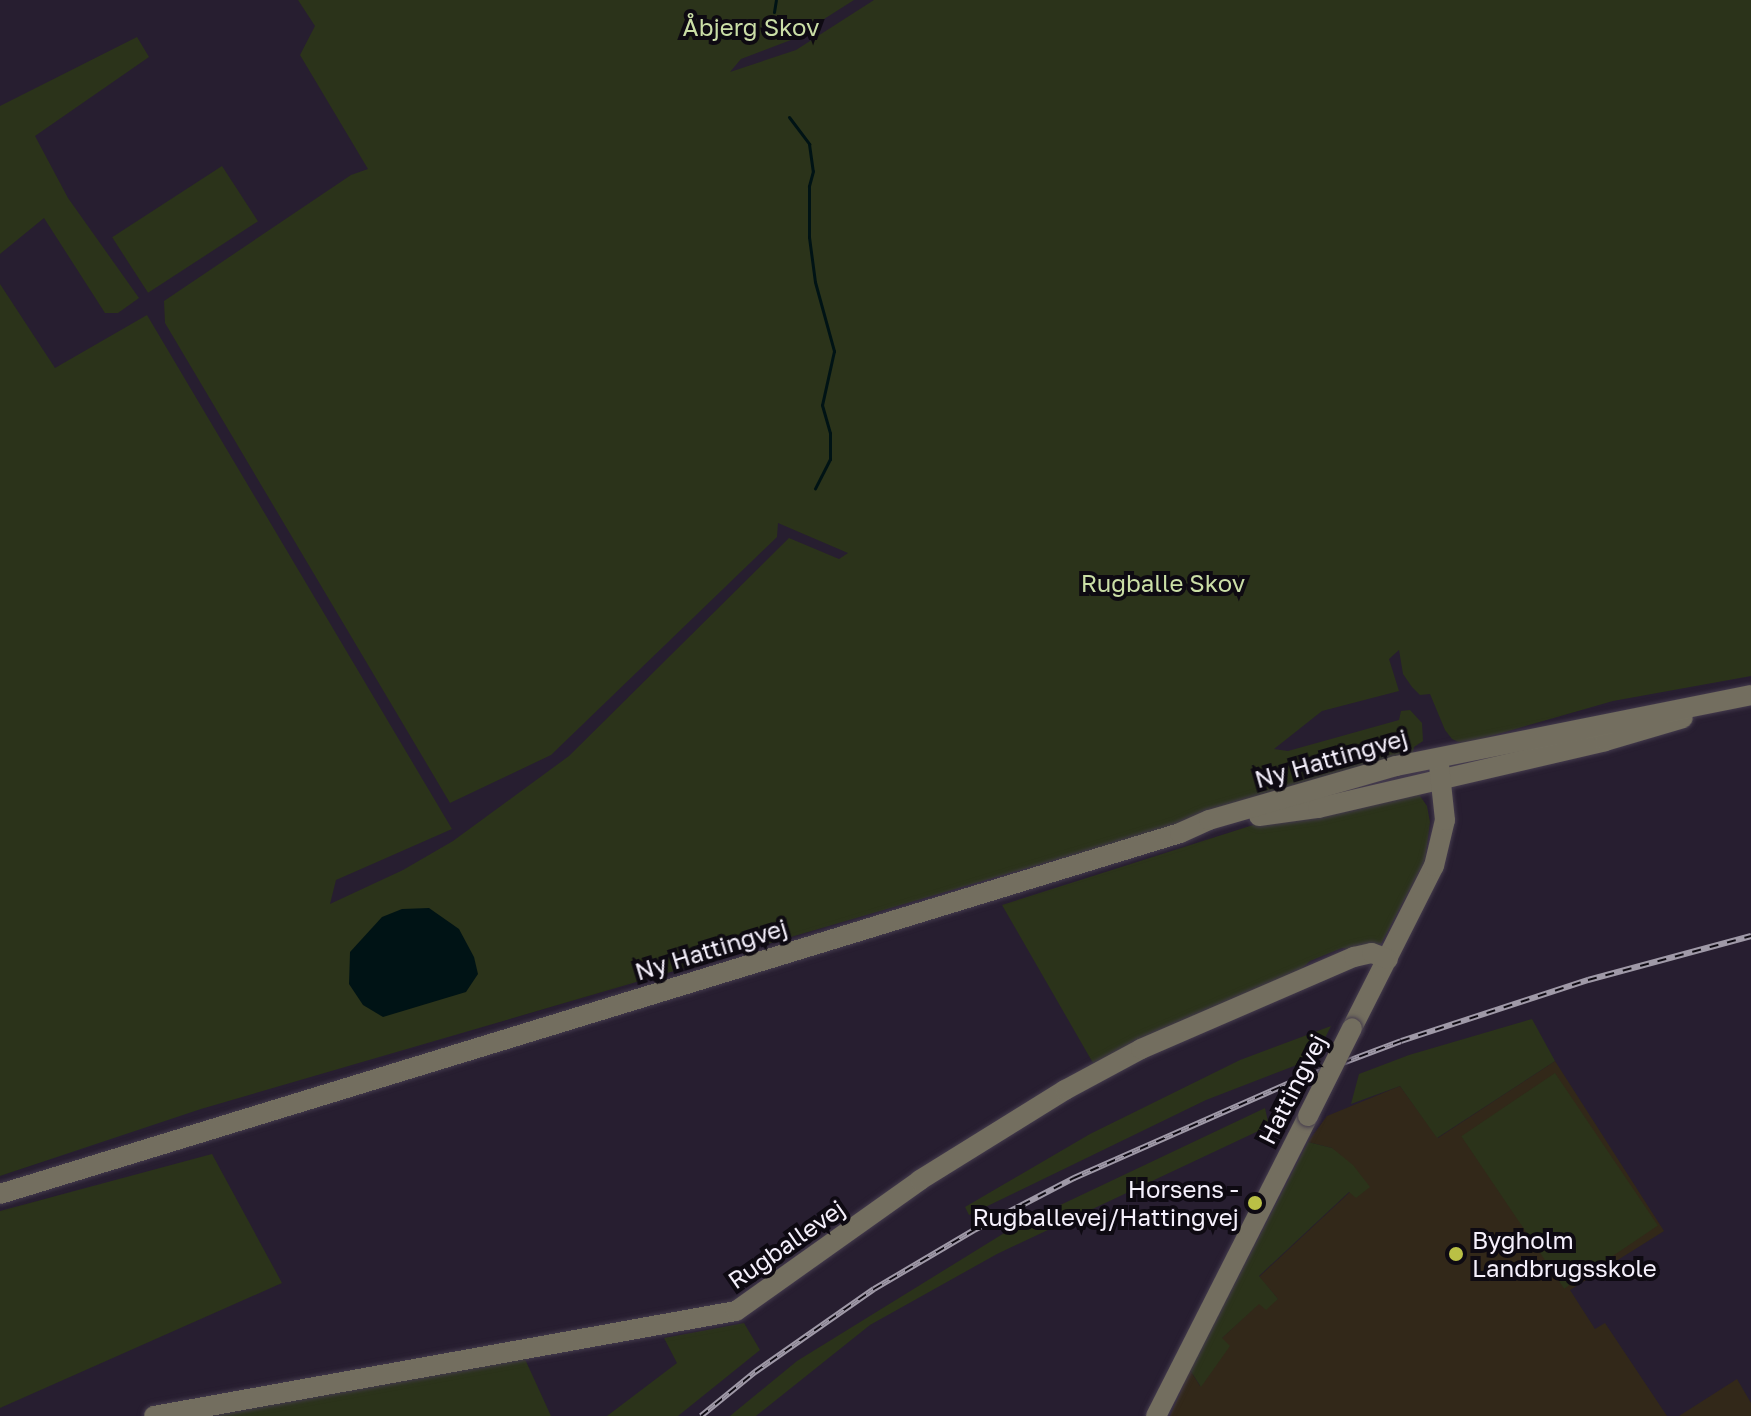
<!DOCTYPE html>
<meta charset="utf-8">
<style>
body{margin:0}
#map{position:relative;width:1751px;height:1416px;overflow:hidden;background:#271e30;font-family:"Golos Text",sans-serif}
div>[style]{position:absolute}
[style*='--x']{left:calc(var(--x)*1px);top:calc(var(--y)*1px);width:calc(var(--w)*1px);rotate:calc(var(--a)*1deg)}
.education>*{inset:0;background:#322819}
.green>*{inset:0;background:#2b331a;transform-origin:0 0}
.water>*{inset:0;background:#001315}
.stream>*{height:3px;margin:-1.5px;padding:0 1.5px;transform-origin:1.5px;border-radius:1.5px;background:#001315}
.roads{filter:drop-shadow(0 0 2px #443b4d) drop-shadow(0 0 2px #443b4d)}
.secondary>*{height:20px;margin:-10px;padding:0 10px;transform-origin:10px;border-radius:10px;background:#736e5f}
.rail>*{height:6px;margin-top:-3px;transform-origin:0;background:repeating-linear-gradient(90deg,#0e0a12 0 9px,#9f99a7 0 18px);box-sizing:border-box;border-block:2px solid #9f99a7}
.bridges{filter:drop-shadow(0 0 2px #443b4d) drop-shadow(0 0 2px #443b4d)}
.secondary-bridge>*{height:20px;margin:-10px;padding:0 10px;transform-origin:10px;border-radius:10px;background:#736e5f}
.dots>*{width:22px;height:22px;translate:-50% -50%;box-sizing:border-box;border:4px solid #0e0a12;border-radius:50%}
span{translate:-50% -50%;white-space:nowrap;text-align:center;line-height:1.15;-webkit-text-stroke:8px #0e0a12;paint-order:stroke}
.park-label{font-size:24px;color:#cadea6}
.street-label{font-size:24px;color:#f5f0fc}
.poi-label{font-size:24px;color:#f5f0fc}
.right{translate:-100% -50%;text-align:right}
.left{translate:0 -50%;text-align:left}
</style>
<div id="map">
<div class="education">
<div style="clip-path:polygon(1555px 1061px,1664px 1231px,1570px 1290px,1595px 1329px,1605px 1323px,1667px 1416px,1170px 1416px,1190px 1370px,1200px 1386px,1222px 1338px,1259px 1303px,1278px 1299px,1259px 1277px,1350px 1192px,1332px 1148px,1308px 1142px,1327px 1116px,1400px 1086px,1438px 1138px)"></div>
<div style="clip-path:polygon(1737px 1379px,1751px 1403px,1751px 1416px,1679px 1416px)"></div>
</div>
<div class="green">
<div style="clip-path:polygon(298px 0,854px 0,791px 40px,741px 59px,730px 72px,796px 50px,874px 0,1751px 0,1751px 676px,1613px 701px,1463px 744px,1452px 739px,1445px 730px,1430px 694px,1420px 695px,1412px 687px,1403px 674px,1399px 650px,1389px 659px,1399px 691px,1322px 711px,1274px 749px,1288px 751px,1399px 720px,1401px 711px,1410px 710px,1422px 723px,1423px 741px,1414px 747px,1413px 753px,1404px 756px,1403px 753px,1398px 760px,201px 1109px,0 1176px,0 284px,55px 368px,147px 315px,452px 829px,336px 880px,330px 904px,403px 870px,453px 841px,569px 756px,789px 538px,839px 559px,848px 553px,778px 523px,777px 537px,551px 755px,450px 803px,165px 323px,164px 301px,351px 175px,368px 169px,300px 55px,315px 26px)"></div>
<div style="clip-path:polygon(137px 37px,149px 57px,35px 136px,68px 198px,139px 298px,118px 313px,105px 313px,44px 218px,0 254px,0 106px)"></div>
<div style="left:222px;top:166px;width:66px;height:131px;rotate:57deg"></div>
<div style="clip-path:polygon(1418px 793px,1427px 806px,1430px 822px,1425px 861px,1381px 944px,1355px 950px,1342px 948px,1310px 961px,1298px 972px,1093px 1063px,1002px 905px,1253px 825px,1297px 820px)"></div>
<div style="clip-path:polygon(1532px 1019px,1555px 1061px,1437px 1138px,1400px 1086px,1351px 1104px,1359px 1074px,1409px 1055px)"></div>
<div style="clip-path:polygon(1331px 1026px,1315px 1058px,1206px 1100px,969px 1215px,965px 1207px,1090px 1134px,1240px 1060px)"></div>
<div style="left:1555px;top:1073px;width:184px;height:113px;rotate:56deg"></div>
<div style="clip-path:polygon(1265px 1108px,1269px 1126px,997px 1254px,870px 1325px,756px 1416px,730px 1416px,797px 1361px,1014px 1227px)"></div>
<div style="clip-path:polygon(1308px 1142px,1332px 1148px,1353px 1165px,1370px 1187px,1356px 1198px,1349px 1192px,1259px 1276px,1278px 1299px,1266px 1310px,1259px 1304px,1222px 1338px,1230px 1346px,1201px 1387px,1190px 1370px)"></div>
<div style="clip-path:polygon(212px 1154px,282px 1283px,0 1408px,0 1211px)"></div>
<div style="clip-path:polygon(744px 1323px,760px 1350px,678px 1416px,607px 1416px,677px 1363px,664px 1338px)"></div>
<div style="clip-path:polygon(524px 1357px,551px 1416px,199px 1416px)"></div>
</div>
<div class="water">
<div style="clip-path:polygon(429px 908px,459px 929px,474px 957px,478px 974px,466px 992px,383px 1017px,363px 1005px,349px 984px,350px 952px,382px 917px,402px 909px)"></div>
</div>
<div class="stream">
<div style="--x:774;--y:12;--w:12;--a:-81"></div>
<div style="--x:775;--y:21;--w:7;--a:117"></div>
<div style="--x:772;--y:27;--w:8;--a:60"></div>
<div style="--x:789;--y:117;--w:34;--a:53"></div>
<div style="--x:809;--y:144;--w:27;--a:82"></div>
<div style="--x:813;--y:171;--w:16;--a:105"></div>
<div style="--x:809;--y:186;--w:51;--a:90"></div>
<div style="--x:809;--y:237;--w:45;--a:82.4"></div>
<div style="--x:815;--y:282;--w:72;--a:74.6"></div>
<div style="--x:834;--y:351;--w:55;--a:102.5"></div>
<div style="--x:822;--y:405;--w:29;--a:74"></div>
<div style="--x:830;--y:433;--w:26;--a:90"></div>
<div style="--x:830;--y:459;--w:33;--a:117"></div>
</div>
<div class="roads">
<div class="secondary">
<div style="--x:1259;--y:816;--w:60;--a:-7.7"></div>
<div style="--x:1318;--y:808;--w:295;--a:-13.1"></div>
<div style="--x:1605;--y:741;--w:81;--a:-16.4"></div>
<div style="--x:1352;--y:1028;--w:182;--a:-63.2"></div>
<div style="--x:1434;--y:866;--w:47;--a:-76.6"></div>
<div style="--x:1445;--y:820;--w:55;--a:-96.2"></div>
<div style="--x:0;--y:1194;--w:1234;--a:-17.01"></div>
<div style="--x:1180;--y:833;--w:32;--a:-24"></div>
<div style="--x:1209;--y:820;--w:195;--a:-16.1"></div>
<div style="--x:1396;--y:766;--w:362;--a:-11.3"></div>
<div style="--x:154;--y:1416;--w:591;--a:-10.23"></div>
<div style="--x:736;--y:1311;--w:226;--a:-35.4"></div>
<div style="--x:920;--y:1180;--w:171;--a:-31.8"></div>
<div style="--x:1065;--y:1090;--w:86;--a:-28.3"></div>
<div style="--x:1141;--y:1049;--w:232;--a:-23.4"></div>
<div style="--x:1354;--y:957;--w:18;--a:-13"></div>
<div style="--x:1372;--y:953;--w:17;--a:21"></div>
<div style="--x:1156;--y:1416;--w:336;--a:-63.1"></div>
</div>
</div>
<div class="rail">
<div style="--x:701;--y:1416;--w:70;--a:-39.2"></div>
<div style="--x:755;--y:1372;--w:145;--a:-34.9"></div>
<div style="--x:874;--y:1289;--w:116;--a:-30.5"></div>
<div style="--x:974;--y:1230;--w:113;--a:-27.5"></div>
<div style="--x:1074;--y:1178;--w:238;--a:-23.8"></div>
<div style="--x:1292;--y:1082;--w:116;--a:-20.6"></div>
<div style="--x:1401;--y:1041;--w:197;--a:-18.1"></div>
<div style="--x:1588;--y:980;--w:169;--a:-15.1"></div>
</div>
<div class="bridges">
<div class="secondary-bridge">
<div style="--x:1308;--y:1116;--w:98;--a:-63.4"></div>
</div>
</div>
<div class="dots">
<div style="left:1255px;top:1203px;background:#bac045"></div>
<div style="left:1456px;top:1254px;background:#bac045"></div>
</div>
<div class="park-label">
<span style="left:751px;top:27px">Åbjerg Skov</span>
<span style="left:1163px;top:583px">Rugballe Skov</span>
</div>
<div class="street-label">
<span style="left:1331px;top:758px;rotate:-16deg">Ny Hattingvej</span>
<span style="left:711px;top:949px;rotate:-17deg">Ny Hattingvej</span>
<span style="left:1292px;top:1089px;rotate:-63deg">Hattingvej</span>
<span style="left:786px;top:1244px;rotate:-35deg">Rugballevej</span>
</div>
<div class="poi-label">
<span class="right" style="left:1239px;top:1203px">Horsens -<br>Rugballevej/Hattingvej</span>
<span class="left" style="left:1472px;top:1254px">Bygholm<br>Landbrugsskole</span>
</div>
</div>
